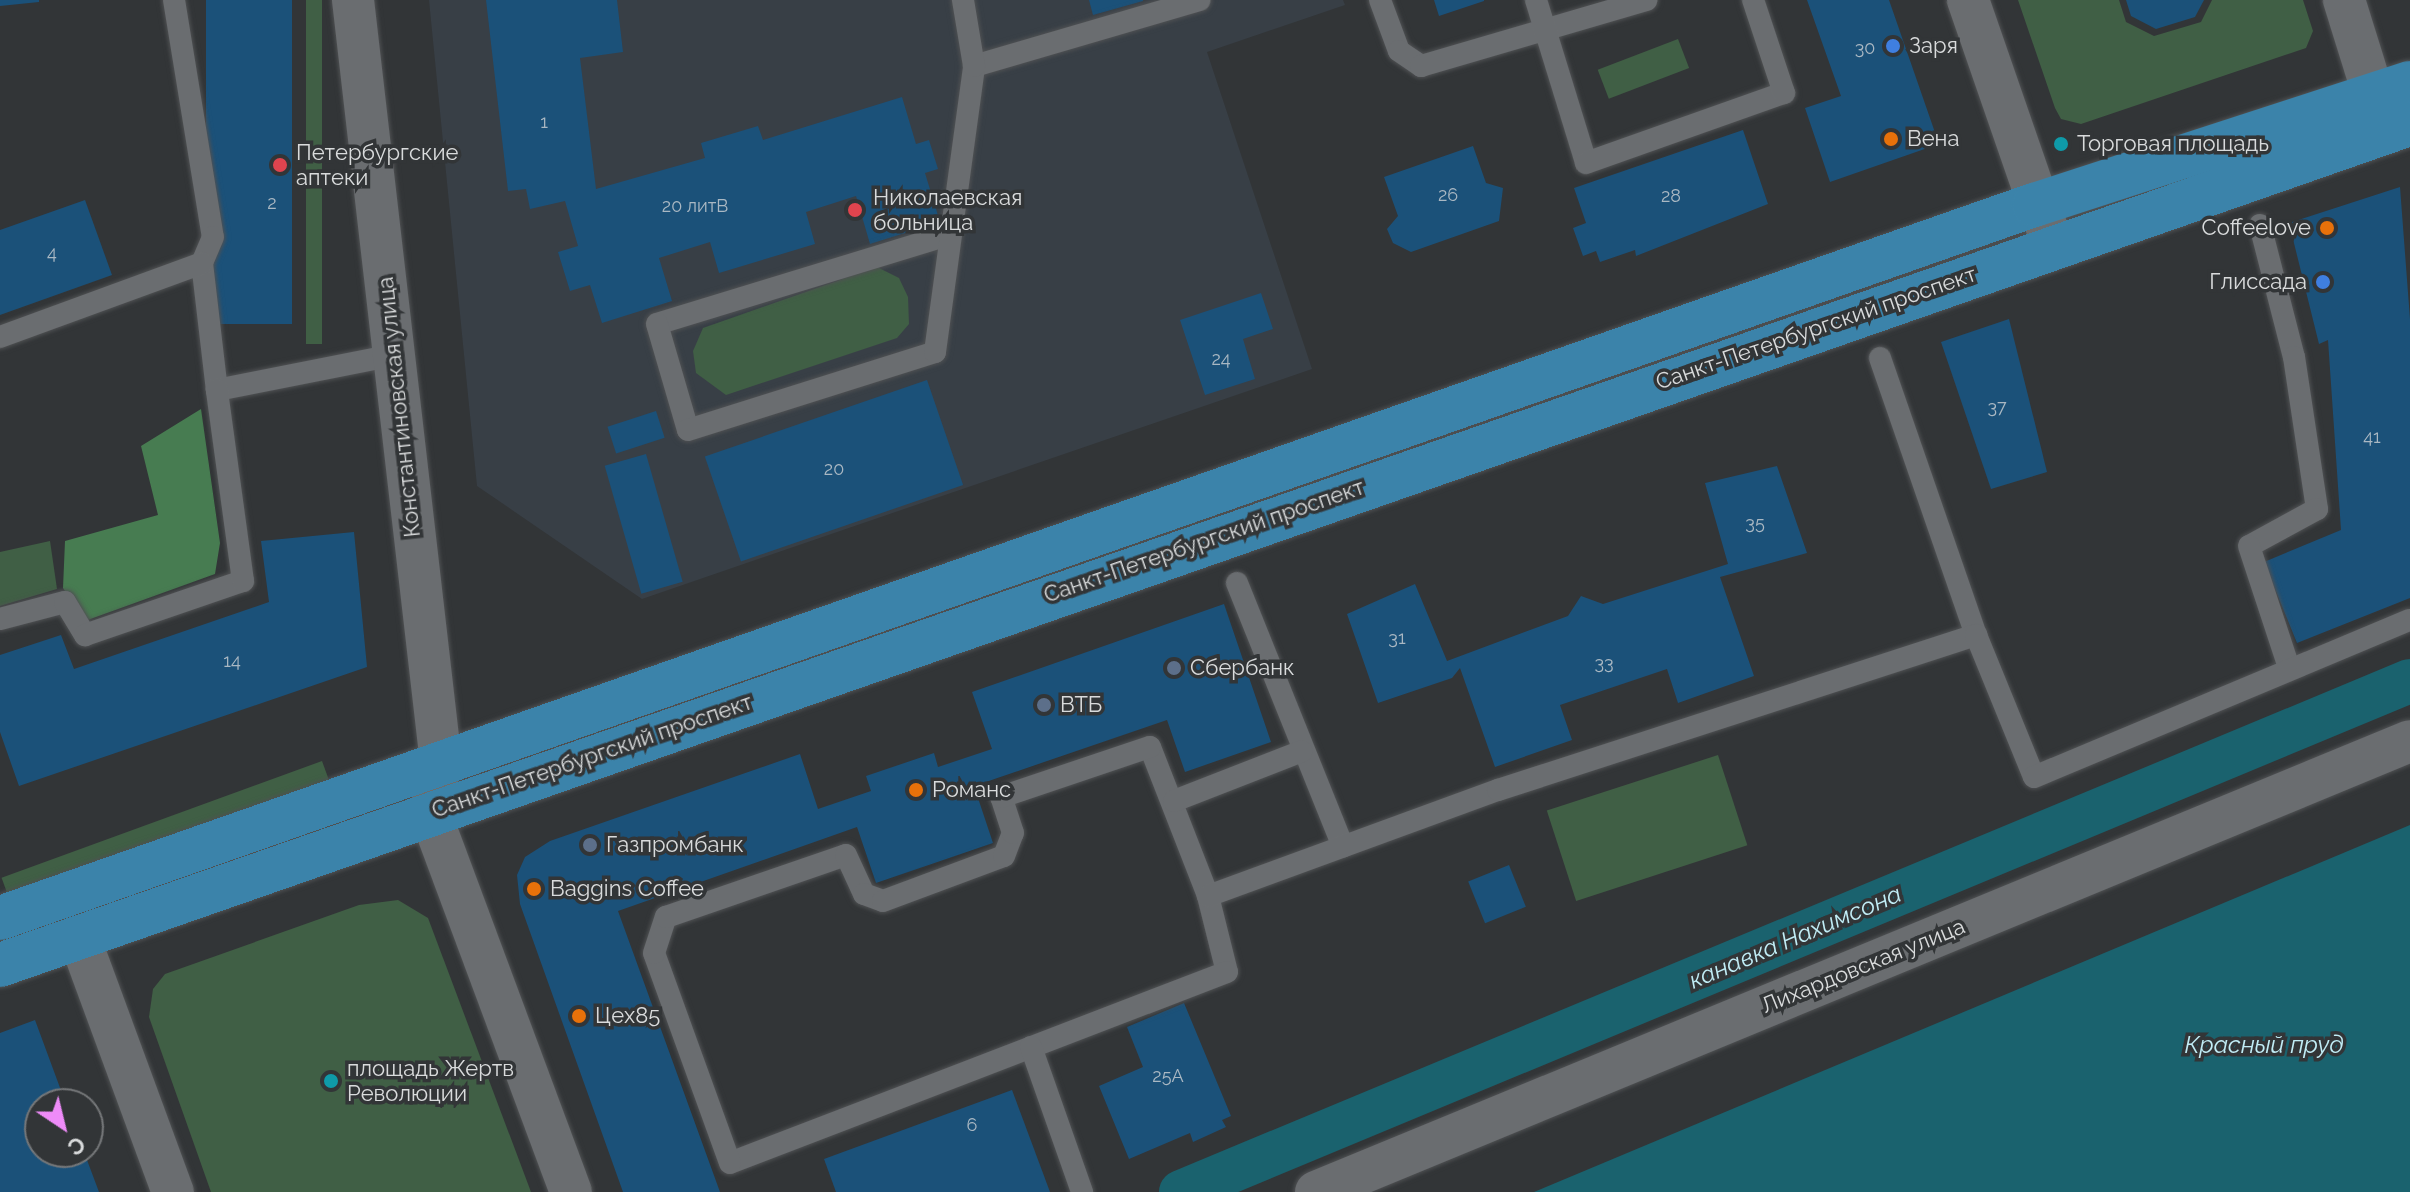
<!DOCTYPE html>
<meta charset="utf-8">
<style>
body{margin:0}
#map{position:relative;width:2410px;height:1192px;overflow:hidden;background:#323537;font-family:Raleway,sans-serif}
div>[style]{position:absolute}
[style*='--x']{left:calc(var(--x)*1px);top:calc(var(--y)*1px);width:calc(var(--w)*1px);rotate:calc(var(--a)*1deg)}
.built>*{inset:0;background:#383f46}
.green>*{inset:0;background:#405f45;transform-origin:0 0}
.forest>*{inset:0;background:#477c51}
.water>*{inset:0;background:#1a626e}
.canal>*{height:44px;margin:-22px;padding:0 22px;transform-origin:22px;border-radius:22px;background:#1a626e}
.building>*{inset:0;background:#1b5179;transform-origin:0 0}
.roads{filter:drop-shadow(0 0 2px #4f5153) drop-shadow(0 0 2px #4f5153)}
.lane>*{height:22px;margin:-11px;padding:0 11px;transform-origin:11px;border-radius:11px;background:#6a6d70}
.street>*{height:42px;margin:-21px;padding:0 21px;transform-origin:21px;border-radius:21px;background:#6a6d70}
.primary>*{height:44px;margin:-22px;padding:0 22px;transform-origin:22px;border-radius:22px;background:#3b83aa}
.dots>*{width:22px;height:22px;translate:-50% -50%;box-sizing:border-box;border:4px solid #323537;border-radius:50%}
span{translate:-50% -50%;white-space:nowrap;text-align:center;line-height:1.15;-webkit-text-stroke:7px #323537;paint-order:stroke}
.number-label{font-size:18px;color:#aab8c3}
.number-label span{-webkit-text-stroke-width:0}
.poi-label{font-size:22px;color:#d9dbdc}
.left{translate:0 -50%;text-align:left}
.right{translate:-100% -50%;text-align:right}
.street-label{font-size:22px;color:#d9dbdc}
.water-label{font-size:24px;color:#c1edf6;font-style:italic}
.north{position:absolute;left:24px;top:1088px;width:80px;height:80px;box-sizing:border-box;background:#323537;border:2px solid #757779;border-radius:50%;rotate:145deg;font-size:22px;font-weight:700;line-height:32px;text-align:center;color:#d9dbdc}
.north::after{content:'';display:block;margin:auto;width:28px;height:36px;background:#ee8bf8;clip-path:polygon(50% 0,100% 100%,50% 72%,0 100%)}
</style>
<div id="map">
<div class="built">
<div style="clip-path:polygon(429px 0,1343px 0,1345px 5px,1207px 52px,1312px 369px,642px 599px,477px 486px)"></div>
</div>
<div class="green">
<div style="left:306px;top:0;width:16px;height:344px"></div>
<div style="clip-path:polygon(2018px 0,2119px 0,2126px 22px,2154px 36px,2201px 22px,2212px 0,2303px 0,2313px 31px,2306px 48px,2081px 124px,2061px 119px,2055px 108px)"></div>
<div style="left:1678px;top:39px;width:31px;height:86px;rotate:69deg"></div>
<div style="clip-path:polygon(877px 267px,899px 278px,908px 297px,909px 324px,897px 338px,726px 395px,696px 373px,693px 351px,703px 328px)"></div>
<div style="clip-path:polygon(50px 541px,57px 589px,0 606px,0 552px)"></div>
<div style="left:1718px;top:755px;width:95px;height:180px;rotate:72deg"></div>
<div style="left:322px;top:761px;width:20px;height:341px;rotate:70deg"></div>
<div style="clip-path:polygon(398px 900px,428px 918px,531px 1192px,211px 1192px,149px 1017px,153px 989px,165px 974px,359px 905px)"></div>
</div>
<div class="forest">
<div style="clip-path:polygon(201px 409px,220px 543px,215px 574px,85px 621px,63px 588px,65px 541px,158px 515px,141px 446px)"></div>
</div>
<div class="water">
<div style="clip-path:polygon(2410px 825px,2410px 1192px,1534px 1192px)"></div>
</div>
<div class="canal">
<div style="--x:1181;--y:1192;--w:1331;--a:-22.58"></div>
</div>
<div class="building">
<div style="clip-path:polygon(0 0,39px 0,39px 2px,0 6px)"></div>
<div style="left:206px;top:0;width:86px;height:324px"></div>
<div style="clip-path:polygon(486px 0,617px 0,623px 52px,580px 58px,596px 189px,705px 158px,701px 143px,758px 126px,763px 140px,902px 97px,916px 144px,929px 140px,938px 169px,925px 173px,940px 222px,870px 244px,856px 196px,806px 212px,815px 244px,719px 273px,710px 242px,659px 258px,672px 301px,602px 323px,590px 285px,570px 291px,558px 252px,578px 246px,565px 201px,530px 209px,526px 189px,508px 191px)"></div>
<div style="clip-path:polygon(1089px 0,1143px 0,1143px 1px,1093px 15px)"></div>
<div style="clip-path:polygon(1434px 0,1484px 0,1484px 1px,1439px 16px)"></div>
<div style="clip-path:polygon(1807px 0,1889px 0,1939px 144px,1830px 182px,1805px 108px,1841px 96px)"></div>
<div style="clip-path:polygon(2126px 0,2204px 0,2195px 17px,2156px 29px,2131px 16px)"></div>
<div style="clip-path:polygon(1743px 130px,1768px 204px,1636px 256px,1635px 250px,1600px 262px,1596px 251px,1583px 256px,1573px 228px,1586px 223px,1574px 188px)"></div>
<div style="clip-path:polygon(1473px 146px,1486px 183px,1503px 188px,1499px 221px,1411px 252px,1393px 243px,1387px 229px,1398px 216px,1384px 177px)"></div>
<div style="clip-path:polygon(2400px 187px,2410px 319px,2410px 598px,2297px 643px,2264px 562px,2341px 530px,2328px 340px,2319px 344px,2289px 223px)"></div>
<div style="clip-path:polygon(85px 200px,112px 275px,0 315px,0 230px)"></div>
<div style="clip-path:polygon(1261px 293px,1273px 329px,1243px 339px,1255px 379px,1205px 395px,1180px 320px)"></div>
<div style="clip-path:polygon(2009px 319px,2047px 472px,1991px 489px,1941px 342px)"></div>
<div style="left:927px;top:380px;width:111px;height:235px;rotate:71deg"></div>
<div style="left:656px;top:411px;width:28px;height:51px;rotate:72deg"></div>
<div style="left:646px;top:454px;width:133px;height:43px;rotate:74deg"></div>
<div style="clip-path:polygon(1777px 466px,1807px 553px,1720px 577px,1754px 676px,1678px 703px,1667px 669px,1560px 705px,1572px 740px,1495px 767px,1460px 668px,1452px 678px,1378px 703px,1347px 614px,1415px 584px,1447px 661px,1568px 616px,1581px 596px,1603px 604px,1728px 564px,1705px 483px)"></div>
<div style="clip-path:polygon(354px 532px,367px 667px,19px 786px,0 732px,0 655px,61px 635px,74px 669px,269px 602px,261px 541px)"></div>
<div style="clip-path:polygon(1224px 604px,1271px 742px,1185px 772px,1167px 720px,974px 786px,993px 843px,876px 883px,857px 827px,618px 911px,720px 1192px,623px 1192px,520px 904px,517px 875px,525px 857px,550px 841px,800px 754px,818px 809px,871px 791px,866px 776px,934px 753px,938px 767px,992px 749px,972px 692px)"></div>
<div style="left:1509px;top:865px;width:45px;height:44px;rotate:68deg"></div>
<div style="clip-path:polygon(1184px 1003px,1231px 1116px,1222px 1120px,1226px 1127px,1193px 1142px,1190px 1133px,1129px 1159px,1099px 1086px,1143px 1067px,1127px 1027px)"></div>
<div style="clip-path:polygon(35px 1020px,66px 1104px,40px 1104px,40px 1152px,84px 1152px,99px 1192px,0 1192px,0 1033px)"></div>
<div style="clip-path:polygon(1012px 1090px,1050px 1192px,836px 1192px,824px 1159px)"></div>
</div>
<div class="roads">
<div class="lane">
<div style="--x:174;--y:0;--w:240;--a:80.7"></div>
<div style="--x:213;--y:237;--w:28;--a:113"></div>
<div style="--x:202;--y:263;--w:128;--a:83.3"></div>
<div style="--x:217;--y:390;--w:179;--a:-11.2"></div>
<div style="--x:1380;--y:0;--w:54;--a:69.6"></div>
<div style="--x:1399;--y:51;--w:27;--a:34"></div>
<div style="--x:1421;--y:66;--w:235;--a:-16.3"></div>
<div style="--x:1536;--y:0;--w:170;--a:72.9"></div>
<div style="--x:1586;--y:163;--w:210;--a:-19.5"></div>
<div style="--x:1784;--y:93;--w:98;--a:-108.4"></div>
<div style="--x:974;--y:66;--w:235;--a:-16.3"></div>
<div style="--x:2260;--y:225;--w:136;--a:75.6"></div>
<div style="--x:2294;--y:357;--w:154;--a:81.4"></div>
<div style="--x:2317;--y:509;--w:77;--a:151.4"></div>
<div style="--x:2249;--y:546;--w:128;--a:71.8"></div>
<div style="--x:948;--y:235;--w:304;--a:163"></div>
<div style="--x:657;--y:324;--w:110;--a:73.7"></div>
<div style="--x:688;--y:430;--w:259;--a:-17.5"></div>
<div style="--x:935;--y:352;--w:289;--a:-82.2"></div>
<div style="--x:974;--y:66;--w:67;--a:-99.5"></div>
<div style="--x:0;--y:337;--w:215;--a:-20.1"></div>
<div style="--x:1880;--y:358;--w:293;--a:70.9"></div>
<div style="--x:1237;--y:583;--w:284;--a:68.1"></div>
<div style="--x:0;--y:619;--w:67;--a:-14.7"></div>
<div style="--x:65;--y:602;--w:39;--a:59"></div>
<div style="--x:85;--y:635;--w:167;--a:-18.9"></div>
<div style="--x:243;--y:581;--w:193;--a:-97.8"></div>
<div style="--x:1150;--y:747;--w:160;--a:68.7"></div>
<div style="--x:1208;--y:896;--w:78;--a:76"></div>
<div style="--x:1227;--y:972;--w:532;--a:158.98"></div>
<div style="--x:730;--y:1163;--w:223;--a:-109.9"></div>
<div style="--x:654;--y:953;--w:38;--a:-72"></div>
<div style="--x:666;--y:917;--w:190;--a:-19"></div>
<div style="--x:846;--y:855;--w:43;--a:65.2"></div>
<div style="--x:864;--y:894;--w:20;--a:20"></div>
<div style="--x:883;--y:901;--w:129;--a:-20.4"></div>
<div style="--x:1004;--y:856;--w:25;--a:-69"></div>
<div style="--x:1013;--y:833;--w:38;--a:-108"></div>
<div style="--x:1001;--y:797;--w:157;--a:-18.6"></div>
<div style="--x:1174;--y:801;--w:137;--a:-21.3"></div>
<div style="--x:1208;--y:896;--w:309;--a:-20.1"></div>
<div style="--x:1498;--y:790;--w:503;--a:-17.97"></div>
<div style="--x:1976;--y:635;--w:153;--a:67.8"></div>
<div style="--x:2034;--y:777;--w:407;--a:-22.7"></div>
<div style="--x:1031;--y:1047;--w:154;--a:70.6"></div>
</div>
<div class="street">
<div style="--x:353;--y:0;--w:768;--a:83.42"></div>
<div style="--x:441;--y:763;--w:51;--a:102.4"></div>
<div style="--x:430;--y:813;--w:404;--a:69.6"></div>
<div style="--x:1968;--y:0;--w:259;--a:70.9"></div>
<div style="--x:2344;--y:0;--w:97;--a:72.7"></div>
<div style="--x:79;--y:937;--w:272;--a:69.8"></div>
<div style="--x:1316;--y:1192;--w:1183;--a:-22.4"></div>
</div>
<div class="primary">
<div style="--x:0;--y:918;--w:2155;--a:-19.32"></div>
<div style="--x:2034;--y:205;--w:395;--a:-18"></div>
<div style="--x:0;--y:965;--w:2553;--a:-19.24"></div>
</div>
</div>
<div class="dots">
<div style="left:1893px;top:46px;background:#3f7fe0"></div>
<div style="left:1891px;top:139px;background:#e8710a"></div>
<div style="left:2061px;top:144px;background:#0f9aa8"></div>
<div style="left:280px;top:165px;background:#e0444e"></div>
<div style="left:855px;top:210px;background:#e0444e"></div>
<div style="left:2327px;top:228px;background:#e8710a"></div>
<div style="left:2323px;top:282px;background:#3f7fe0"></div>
<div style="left:1174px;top:668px;background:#5c6f8a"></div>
<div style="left:1044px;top:705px;background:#5c6f8a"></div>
<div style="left:916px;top:790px;background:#e8710a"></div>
<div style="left:590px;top:845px;background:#5c6f8a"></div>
<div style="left:534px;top:889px;background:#e8710a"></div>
<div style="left:579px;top:1016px;background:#e8710a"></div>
<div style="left:331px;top:1081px;background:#0f9aa8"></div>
</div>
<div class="number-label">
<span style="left:1865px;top:48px">30</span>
<span style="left:544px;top:122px">1</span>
<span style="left:1448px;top:195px">26</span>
<span style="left:1671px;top:196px">28</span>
<span style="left:272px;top:203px">2</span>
<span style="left:695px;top:206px">20 литВ</span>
<span style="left:52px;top:253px">4</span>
<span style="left:1221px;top:359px">24</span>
<span style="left:1997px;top:407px">37</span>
<span style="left:2372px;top:437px">41</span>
<span style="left:834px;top:469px">20</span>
<span style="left:1755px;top:523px">35</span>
<span style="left:1397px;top:638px">31</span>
<span style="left:232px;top:661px">14</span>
<span style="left:1604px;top:663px">33</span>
<span style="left:1168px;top:1076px">25А</span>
<span style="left:972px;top:1125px">6</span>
</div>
<div class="poi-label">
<span class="left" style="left:1909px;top:46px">Заря</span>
<span class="left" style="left:1907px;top:139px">Вена</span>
<span class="left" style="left:2077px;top:144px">Торговая площадь</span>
<span class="left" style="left:296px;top:165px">Петербургские<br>аптеки</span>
<span class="left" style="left:873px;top:210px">Николаевская<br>больница</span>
<span class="right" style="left:2311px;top:228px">Cоffeelove</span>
<span class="right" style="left:2307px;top:282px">Глиссада</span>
<span class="left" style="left:1190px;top:668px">Сбербанк</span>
<span class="left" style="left:1060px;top:705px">ВТБ</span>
<span class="left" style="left:932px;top:790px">Романс</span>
<span class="left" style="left:606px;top:845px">Газпромбанк</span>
<span class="left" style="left:550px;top:889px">Baggins Coffee</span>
<span class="left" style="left:595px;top:1016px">Цех85</span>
<span class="left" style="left:347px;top:1081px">площадь Жертв<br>Революции</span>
</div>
<div class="street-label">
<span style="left:1816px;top:328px;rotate:-19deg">Санкт-Петербургский проспект</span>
<span style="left:399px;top:407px;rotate:-96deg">Константиновская улица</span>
<span style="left:1204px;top:541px;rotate:-19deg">Санкт-Петербургский проспект</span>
<span style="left:592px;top:756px;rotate:-19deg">Санкт-Петербургский проспект</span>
<span style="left:1863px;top:966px;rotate:-22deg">Лихардовская улица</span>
</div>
<div class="water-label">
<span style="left:1795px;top:937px;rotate:-23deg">канавка Нахимсона</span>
<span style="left:2264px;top:1045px">Красный пруд</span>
</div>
<div class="north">С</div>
</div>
